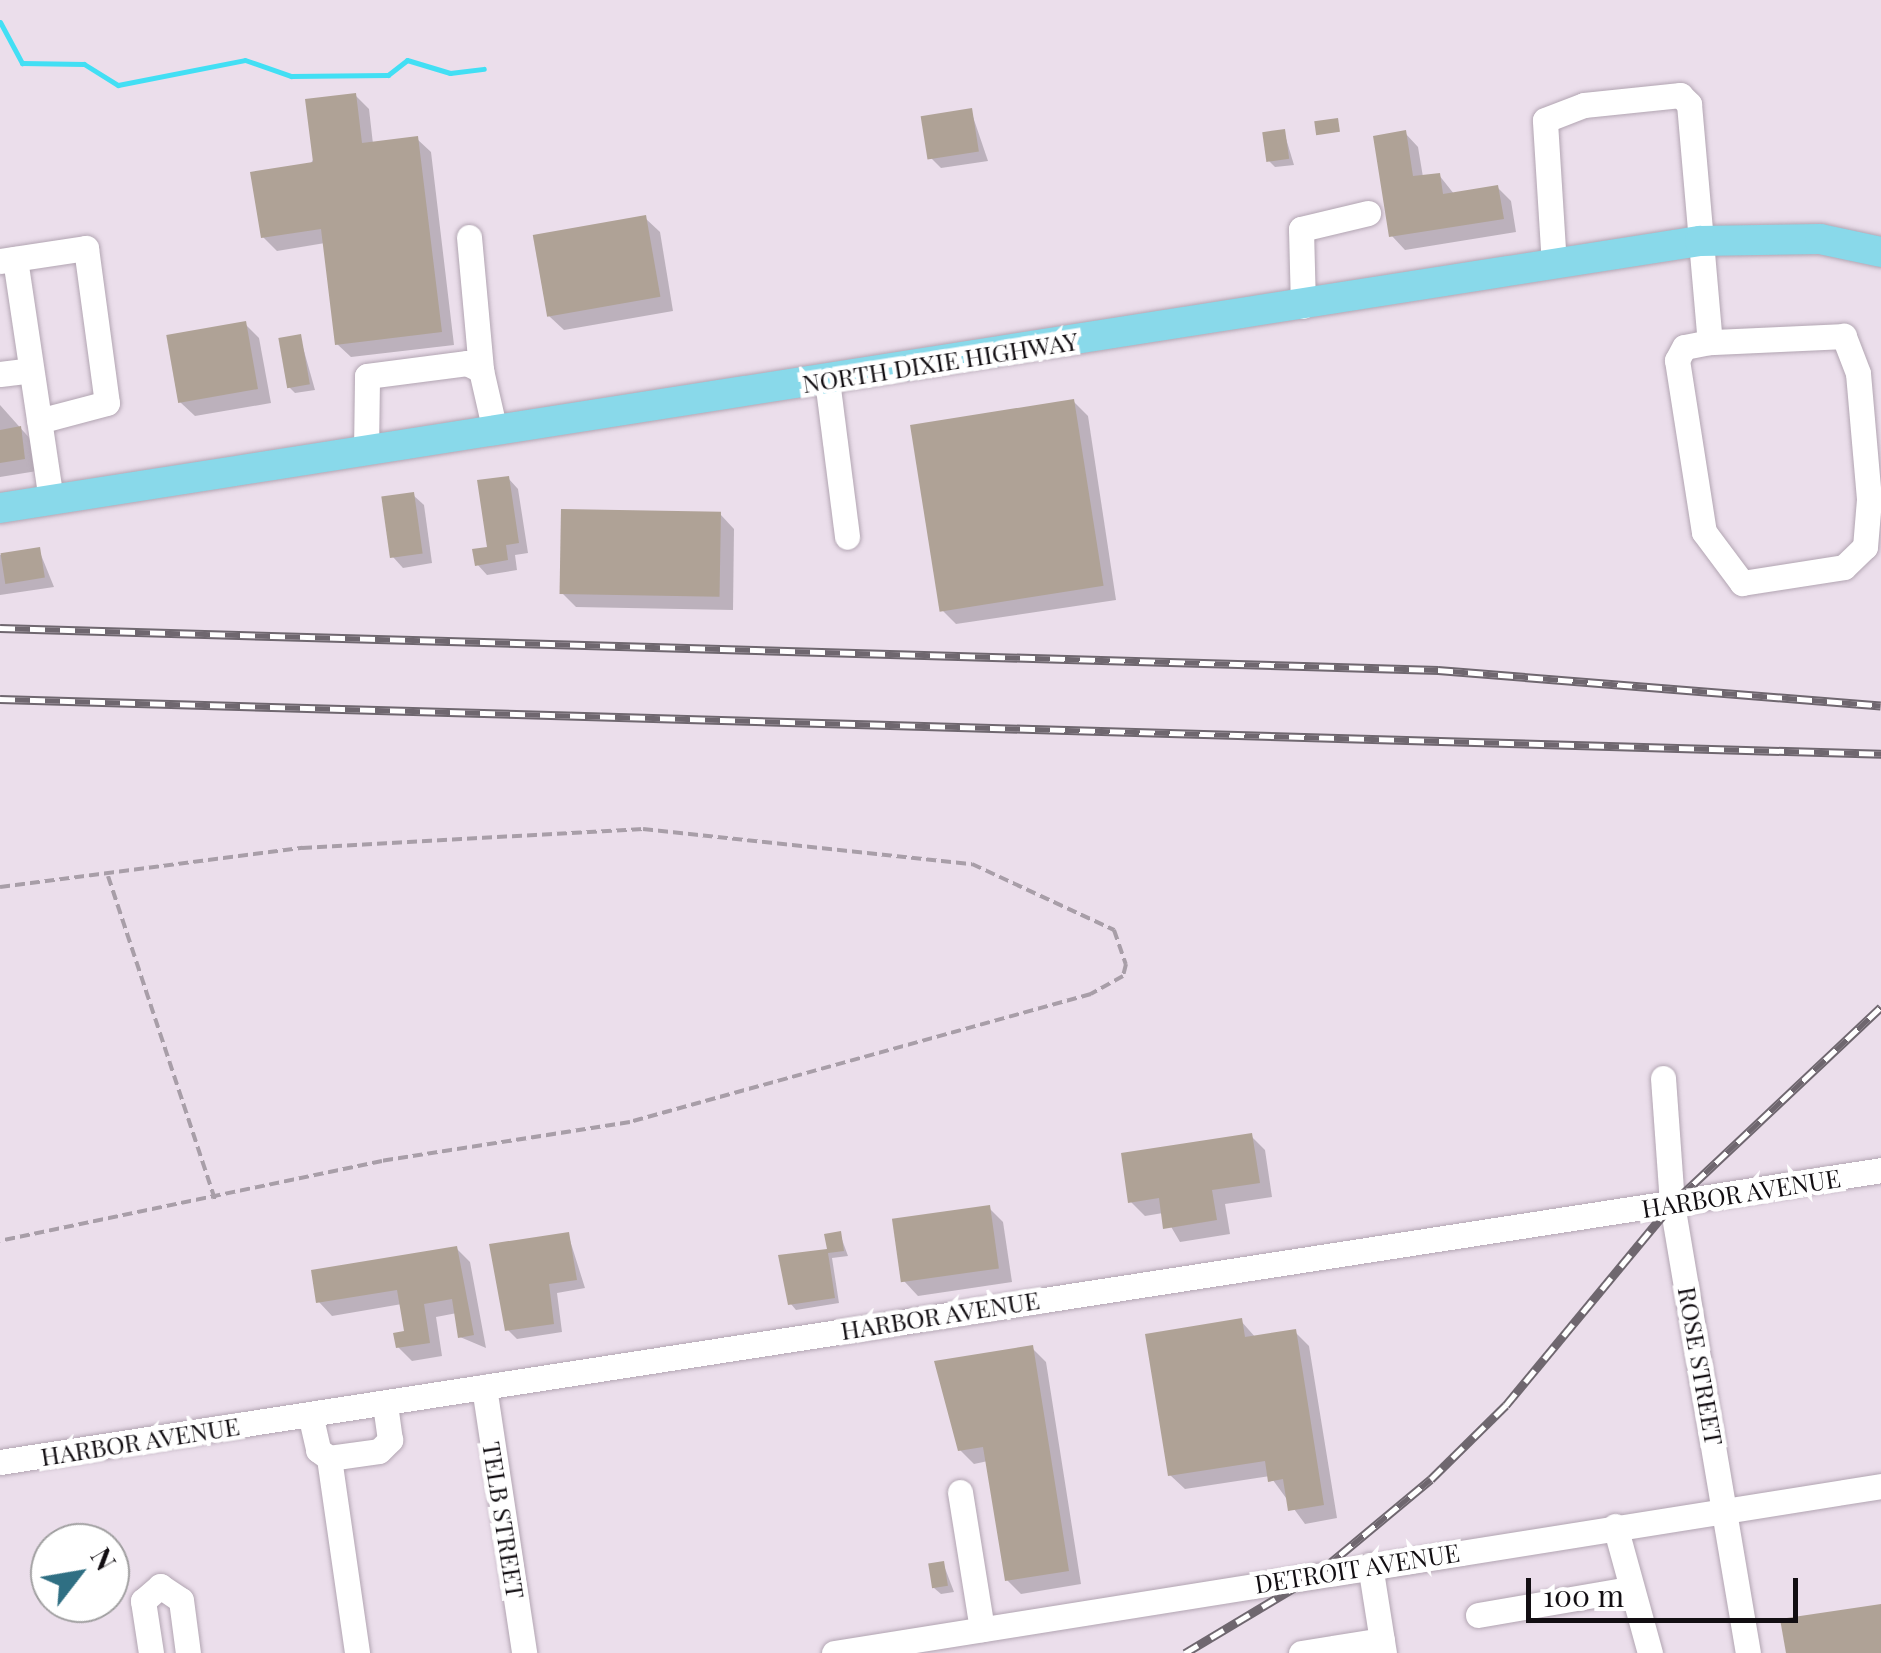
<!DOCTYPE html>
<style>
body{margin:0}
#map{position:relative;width:1881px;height:1653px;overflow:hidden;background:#ebdeeb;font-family:"Playfair Display",serif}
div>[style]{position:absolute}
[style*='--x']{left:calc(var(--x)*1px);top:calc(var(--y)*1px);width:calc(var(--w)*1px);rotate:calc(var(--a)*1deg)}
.shadow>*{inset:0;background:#0003}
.stream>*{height:5px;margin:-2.5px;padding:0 2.5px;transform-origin:2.5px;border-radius:2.5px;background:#42dff4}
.building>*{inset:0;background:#afa296;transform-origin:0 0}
.path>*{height:4px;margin-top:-2px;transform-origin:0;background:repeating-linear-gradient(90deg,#a89ea8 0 10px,transparent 0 15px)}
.roads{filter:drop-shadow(0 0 2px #b2a5b2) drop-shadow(0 0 2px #b2a5b2)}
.minor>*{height:25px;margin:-12.5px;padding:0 12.5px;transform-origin:12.5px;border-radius:12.5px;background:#fff}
.major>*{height:30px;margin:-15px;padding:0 15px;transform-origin:15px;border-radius:15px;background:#89d9ea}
.rail>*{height:9px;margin-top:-4.5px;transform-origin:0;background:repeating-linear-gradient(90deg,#fff 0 15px,#6f676f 0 30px);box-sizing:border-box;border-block:2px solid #6f676f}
span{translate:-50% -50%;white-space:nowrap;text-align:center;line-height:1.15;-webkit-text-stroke:9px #fff;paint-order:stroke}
.street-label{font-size:25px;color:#120e12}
.north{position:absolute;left:30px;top:1523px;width:100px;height:100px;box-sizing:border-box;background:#fff;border:2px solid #a09fa0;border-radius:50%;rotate:59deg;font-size:28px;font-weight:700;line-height:40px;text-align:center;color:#120e12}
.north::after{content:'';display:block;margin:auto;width:35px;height:45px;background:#2f6f83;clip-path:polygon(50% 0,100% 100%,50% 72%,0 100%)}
.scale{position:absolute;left:1526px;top:1578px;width:272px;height:45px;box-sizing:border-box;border:5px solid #120e12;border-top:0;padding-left:12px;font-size:30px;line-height:35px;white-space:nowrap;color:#120e12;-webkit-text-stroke:8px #fff;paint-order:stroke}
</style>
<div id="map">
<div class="shadow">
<div style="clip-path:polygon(355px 95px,369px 109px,373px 144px,417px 139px,431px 152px,454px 345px,351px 357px,337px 344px,325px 243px,277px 251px,263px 237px)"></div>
<div style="clip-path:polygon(971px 111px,988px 161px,941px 168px,931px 158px)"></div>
<div style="clip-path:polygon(1284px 132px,1294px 165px,1275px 167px,1269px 161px)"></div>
<div style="clip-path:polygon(1405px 133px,1418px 147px,1423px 177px,1439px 175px,1454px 194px,1497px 187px,1511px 201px,1516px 232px,1405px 250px,1392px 236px)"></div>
<div style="clip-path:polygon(645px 218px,660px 232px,673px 311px,564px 330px,549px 316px)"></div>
<div style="clip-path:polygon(245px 324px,259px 338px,271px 403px,195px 416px,180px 402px)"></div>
<div style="clip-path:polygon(300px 337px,315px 390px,295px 393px,289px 387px)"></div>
<div style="clip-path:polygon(1074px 402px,1088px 416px,1116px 600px,956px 624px,942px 610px)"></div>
<div style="clip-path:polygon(0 405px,33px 442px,37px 471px,0 477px)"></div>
<div style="clip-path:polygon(508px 478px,518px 489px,528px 553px,515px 555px,517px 570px,487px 575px,477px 564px,490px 549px)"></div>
<div style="clip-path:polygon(413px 495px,424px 505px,432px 563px,403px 568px,393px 557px)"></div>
<div style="clip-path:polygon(720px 514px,734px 529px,733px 610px,576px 607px,562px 593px)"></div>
<div style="clip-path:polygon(39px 550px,54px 587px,0 595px,0 555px)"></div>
<div style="clip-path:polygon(1251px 1136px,1265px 1150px,1272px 1197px,1225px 1204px,1230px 1234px,1180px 1242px,1163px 1213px,1145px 1216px,1131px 1202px)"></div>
<div style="clip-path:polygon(989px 1208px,1003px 1222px,1012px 1282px,918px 1296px,904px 1281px)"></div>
<div style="clip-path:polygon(568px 1234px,585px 1288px,557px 1293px,562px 1332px,517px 1339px,507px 1329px)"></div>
<div style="clip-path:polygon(840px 1234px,848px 1256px,832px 1258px,839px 1303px,796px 1310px,791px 1304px)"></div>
<div style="clip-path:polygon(456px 1248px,470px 1262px,486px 1348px,460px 1337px,457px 1313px,436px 1317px,442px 1356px,412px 1361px,398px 1347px,407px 1333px,402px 1304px,332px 1316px,319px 1302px)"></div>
<div style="clip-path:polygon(1241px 1321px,1256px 1338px,1295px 1332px,1309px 1346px,1337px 1518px,1305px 1524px,1270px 1476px,1185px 1489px,1170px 1475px)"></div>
<div style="clip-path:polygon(1032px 1348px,1046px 1362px,1081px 1584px,1021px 1594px,1007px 1580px,988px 1461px,974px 1464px,960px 1450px)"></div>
<div style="clip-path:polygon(943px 1563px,954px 1592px,941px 1594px,934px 1588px)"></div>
</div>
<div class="stream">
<div style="--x:0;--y:22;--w:47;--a:61.8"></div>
<div style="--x:22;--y:63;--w:62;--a:0.9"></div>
<div style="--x:84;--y:64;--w:40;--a:32"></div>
<div style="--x:118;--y:85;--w:129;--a:-11.1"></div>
<div style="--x:245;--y:60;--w:49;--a:19.2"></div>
<div style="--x:291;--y:76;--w:97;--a:-0.6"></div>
<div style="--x:388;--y:75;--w:24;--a:-38"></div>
<div style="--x:407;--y:60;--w:45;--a:16.8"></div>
<div style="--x:450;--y:73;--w:34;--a:-7"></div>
</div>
<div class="building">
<div style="clip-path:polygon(356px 93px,362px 143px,418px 136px,442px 332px,335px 345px,321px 229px,261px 238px,250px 172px,313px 162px,305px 99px)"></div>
<div style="left:972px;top:108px;width:44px;height:52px;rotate:81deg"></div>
<div style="left:1338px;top:118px;width:14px;height:24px;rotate:82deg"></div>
<div style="left:1285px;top:129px;width:30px;height:23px;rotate:82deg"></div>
<div style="clip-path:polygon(1406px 130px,1413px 176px,1440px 173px,1443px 194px,1498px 185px,1504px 219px,1389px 237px,1373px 136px)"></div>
<div style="left:646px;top:215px;width:83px;height:115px;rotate:80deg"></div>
<div style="left:246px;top:321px;width:69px;height:81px;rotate:80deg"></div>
<div style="left:301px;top:334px;width:51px;height:23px;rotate:80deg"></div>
<div style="left:1074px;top:399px;width:189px;height:166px;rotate:81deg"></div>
<div style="clip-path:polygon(21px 426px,25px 459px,0 463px,0 430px)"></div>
<div style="clip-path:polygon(509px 476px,519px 543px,506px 545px,508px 560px,475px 566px,472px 549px,487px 547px,477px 480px)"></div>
<div style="left:414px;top:492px;width:62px;height:33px;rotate:82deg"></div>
<div style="left:561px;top:509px;width:160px;height:85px;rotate:1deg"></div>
<div style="left:40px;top:547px;width:31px;height:40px;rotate:81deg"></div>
<div style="clip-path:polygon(1252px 1133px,1260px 1183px,1212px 1190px,1217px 1220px,1163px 1229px,1159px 1198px,1128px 1203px,1121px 1153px)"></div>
<div style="left:990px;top:1205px;width:64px;height:99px;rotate:82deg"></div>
<div style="clip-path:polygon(841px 1231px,844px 1251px,828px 1253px,835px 1298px,788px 1305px,778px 1255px,827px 1249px,824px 1234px)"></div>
<div style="clip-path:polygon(569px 1232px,577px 1280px,549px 1284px,554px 1324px,505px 1331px,489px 1244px)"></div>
<div style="clip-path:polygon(457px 1246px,474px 1335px,458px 1338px,452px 1299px,424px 1304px,430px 1343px,396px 1348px,393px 1333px,404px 1331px,397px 1290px,316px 1303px,311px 1270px)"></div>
<div style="clip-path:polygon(1242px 1318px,1245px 1337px,1296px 1329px,1324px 1505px,1288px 1511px,1283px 1479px,1268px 1482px,1265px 1461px,1168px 1476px,1145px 1334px)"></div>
<div style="clip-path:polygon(1033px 1345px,1069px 1571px,1005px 1581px,983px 1447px,958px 1451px,934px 1361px)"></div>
<div style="left:944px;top:1561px;width:25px;height:16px;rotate:81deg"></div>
<div style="clip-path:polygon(1881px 1604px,1881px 1653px,1786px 1653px,1780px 1619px)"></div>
</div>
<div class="path">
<div style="--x:108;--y:876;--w:343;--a:71.7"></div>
<div style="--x:0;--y:887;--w:305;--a:-7.4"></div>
<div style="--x:302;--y:848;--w:342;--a:-3.2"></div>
<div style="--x:643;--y:829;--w:331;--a:6.1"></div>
<div style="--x:972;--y:864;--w:157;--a:24.9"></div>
<div style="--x:1114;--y:930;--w:36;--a:71"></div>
<div style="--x:1126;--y:964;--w:12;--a:104"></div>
<div style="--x:1123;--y:976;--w:37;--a:151"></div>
<div style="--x:1091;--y:994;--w:478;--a:164.5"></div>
<div style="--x:630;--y:1122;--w:251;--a:171.1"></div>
<div style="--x:382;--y:1161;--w:390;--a:168.2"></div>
</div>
<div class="roads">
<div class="minor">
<div style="--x:469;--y:237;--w:134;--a:84.8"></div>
<div style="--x:15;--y:259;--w:244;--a:81.5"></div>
<div style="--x:0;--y:261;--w:87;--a:-8.6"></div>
<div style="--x:86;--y:248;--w:156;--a:82.3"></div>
<div style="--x:107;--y:403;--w:70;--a:165.2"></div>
<div style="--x:1554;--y:265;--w:145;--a:-93.6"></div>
<div style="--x:1545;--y:120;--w:42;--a:-21"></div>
<div style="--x:1584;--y:105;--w:97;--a:-5.9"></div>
<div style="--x:1680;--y:95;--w:13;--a:45"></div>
<div style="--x:1689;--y:104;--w:239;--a:85"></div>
<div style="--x:1710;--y:342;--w:26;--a:169"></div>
<div style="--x:1684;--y:347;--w:15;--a:118"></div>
<div style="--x:1677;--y:360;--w:174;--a:81.1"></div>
<div style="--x:1704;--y:532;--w:64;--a:53.3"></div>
<div style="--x:1742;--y:583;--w:103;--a:-8.9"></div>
<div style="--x:1844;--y:567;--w:29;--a:-44"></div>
<div style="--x:1865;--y:547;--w:48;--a:-85.2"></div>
<div style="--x:1869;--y:499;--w:126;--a:-95"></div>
<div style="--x:1858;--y:373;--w:40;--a:-111"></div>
<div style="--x:1844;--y:336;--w:134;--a:177.4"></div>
<div style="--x:1303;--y:306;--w:77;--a:-91.5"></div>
<div style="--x:1301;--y:229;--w:69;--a:-13.4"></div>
<div style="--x:0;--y:374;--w:31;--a:-7"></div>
<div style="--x:827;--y:380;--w:158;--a:82.7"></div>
<div style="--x:366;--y:451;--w:75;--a:-89.2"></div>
<div style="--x:367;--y:376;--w:101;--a:-7.4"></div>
<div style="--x:467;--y:363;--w:16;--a:27"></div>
<div style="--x:481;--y:370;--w:63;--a:77.1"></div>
<div style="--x:1663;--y:1078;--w:126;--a:85.9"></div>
<div style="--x:1672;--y:1204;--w:455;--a:80.4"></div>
<div style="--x:484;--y:1387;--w:269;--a:81.4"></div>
<div style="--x:310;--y:1414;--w:37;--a:77"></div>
<div style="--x:318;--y:1450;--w:14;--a:36"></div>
<div style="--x:329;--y:1458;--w:50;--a:-8"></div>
<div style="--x:379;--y:1451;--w:16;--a:-45"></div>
<div style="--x:390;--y:1440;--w:37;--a:-98"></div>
<div style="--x:329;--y:1458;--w:197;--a:81.8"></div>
<div style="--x:0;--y:1462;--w:1904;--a:-8.82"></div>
<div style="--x:960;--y:1492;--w:139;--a:80.9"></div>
<div style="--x:1615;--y:1526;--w:132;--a:74.6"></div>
<div style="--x:1370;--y:1565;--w:89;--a:81"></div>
<div style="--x:1478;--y:1615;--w:153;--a:-9.8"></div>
<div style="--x:151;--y:1653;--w:53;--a:-98.7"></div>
<div style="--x:143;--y:1601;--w:23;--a:-41"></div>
<div style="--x:160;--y:1586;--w:25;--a:34"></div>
<div style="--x:181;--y:1600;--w:53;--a:82.5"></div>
<div style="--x:834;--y:1653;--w:1060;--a:-9.06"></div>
<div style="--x:1301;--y:1653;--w:82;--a:-9.1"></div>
</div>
<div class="major">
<div style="--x:0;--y:508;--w:1721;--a:-8.93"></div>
<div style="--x:1700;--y:241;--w:120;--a:-1"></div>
<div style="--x:1820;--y:239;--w:62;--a:12"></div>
</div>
</div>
<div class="rail">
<div style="--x:0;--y:628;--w:1439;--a:1.67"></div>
<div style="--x:1438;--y:670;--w:444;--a:4.6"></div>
<div style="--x:0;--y:699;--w:1882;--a:1.67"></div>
<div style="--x:1185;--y:1653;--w:154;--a:-30.9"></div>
<div style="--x:1317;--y:1574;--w:148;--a:-39.8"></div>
<div style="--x:1431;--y:1479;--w:105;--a:-44.6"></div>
<div style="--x:1506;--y:1405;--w:261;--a:-50.4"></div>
<div style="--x:1672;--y:1204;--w:287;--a:-43.3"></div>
</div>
<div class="street-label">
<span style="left:940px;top:362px;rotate:-9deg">NORTH DIXIE HIGHWAY</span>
<span style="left:1741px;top:1193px;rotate:-9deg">HARBOR AVENUE</span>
<span style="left:940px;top:1315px;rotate:-9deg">HARBOR AVENUE</span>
<span style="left:1701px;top:1366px;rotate:80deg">ROSE STREET</span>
<span style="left:140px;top:1441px;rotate:-9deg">HARBOR AVENUE</span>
<span style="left:504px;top:1520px;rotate:81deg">TELB STREET</span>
<span style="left:1357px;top:1568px;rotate:-9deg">DETROIT AVENUE</span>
</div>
<div class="north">N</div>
<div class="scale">100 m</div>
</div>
